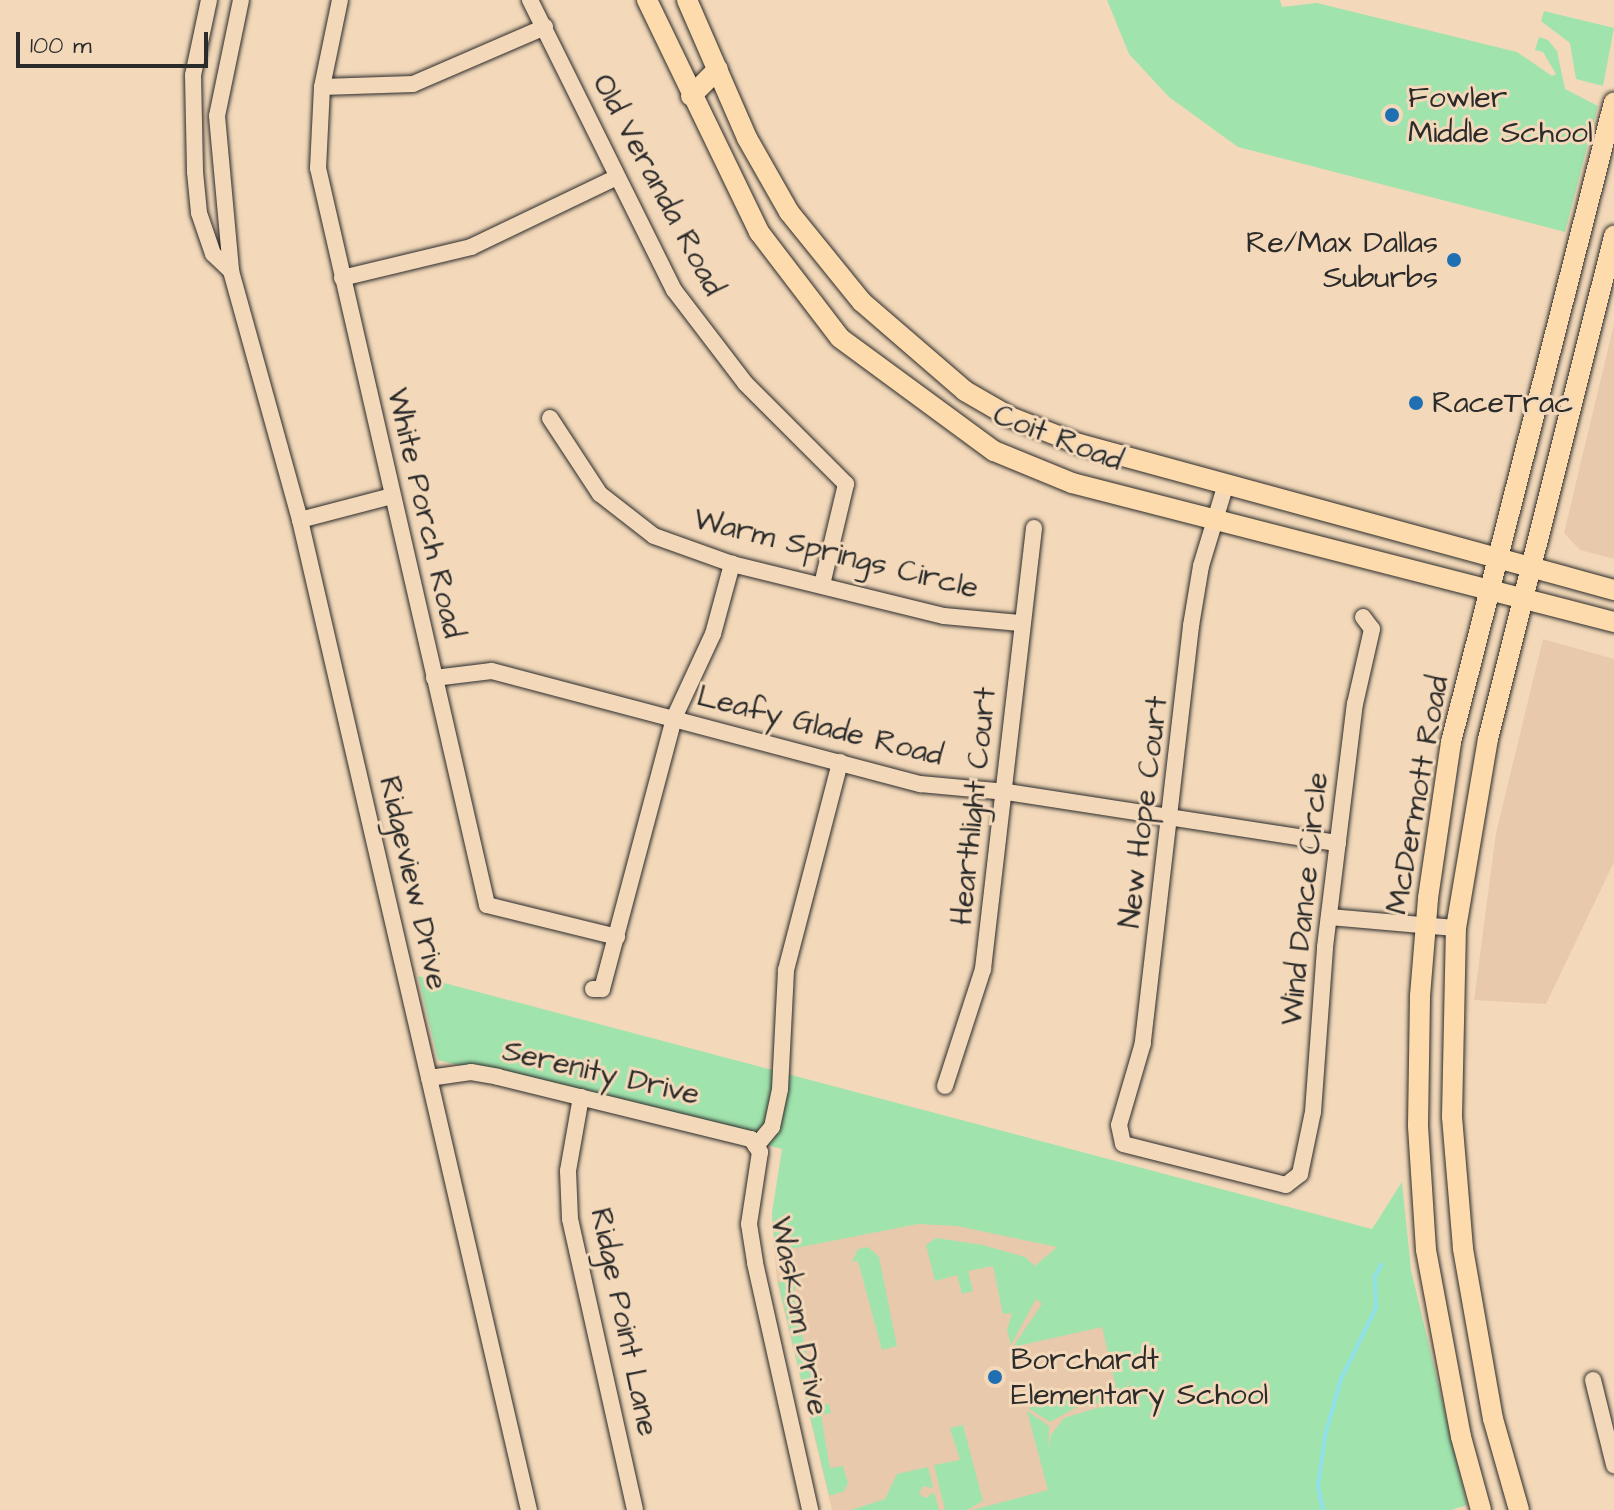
<!DOCTYPE html>
<style>
body{margin:0}
#map{position:relative;width:1614px;height:1510px;overflow:hidden;background:#f3d9ba;font-family:"Architects Daughter",sans-serif}
div>[style]{position:absolute}
[style*='--x']{left:calc(var(--x)*1px);top:calc(var(--y)*1px);width:calc(var(--w)*1px);rotate:calc(var(--a)*1deg)}
.built>*{inset:0;background:#e9c9ab}
.green>*{inset:0;background:#a1e3ad}
.stream>*{height:4px;margin:-2px;padding:0 2px;transform-origin:2px;border-radius:2px;background:#8fe0e8}
.roads{filter:drop-shadow(0 0 2px #2b2b2b) drop-shadow(0 0 2px #2b2b2b)}
.minor>*{height:16px;margin:-8px;padding:0 8px;transform-origin:8px;border-radius:8px;background:#f3d9ba}
.major>*{height:20px;margin:-10px;padding:0 10px;transform-origin:10px;border-radius:10px;background:#fddbac}
.dots>*{width:22px;height:22px;translate:-50% -50%;box-sizing:border-box;border:4px solid #f3d9ba;border-radius:50%}
span{translate:-50% -50%;white-space:nowrap;text-align:center;line-height:1.15;-webkit-text-stroke:6px #f3d9ba;paint-order:stroke}
.poi-label{font-size:30px;color:#2b2b2b}
.left{translate:0 -50%;text-align:left}
.right{translate:-100% -50%;text-align:right}
.street-label{font-size:30px;color:#2b2b2b}
.scale{position:absolute;left:16px;top:32px;width:192px;height:36px;box-sizing:border-box;border:4px solid #2b2b2b;border-top:0;padding-left:10px;font-size:24px;line-height:28px;white-space:nowrap;color:#2b2b2b;-webkit-text-stroke:6px #f3d9ba;paint-order:stroke}
</style>
<div id="map">
<div class="built">
<div style="clip-path:polygon(1614px 324px,1614px 559px,1580px 550px,1564px 533px)"></div>
<div style="clip-path:polygon(1543px 639px,1614px 659px,1614px 862px,1546px 1004px,1474px 1000px,1496px 833px)"></div>
<div style="clip-path:polygon(785px 1150px,1159px 1246px,1111px 1510px,832px 1510px,777px 1282px,772px 1216px)"></div>
</div>
<div class="green">
<div style="clip-path:polygon(1107px 0,1280px 0,1282px 7px,1317px 3px,1517px 52px,1552px 76px,1556px 74px,1543px 52px,1535px 50px,1539px 37px,1548px 40px,1557px 51px,1565px 89px,1598px 106px,1565px 232px,1238px 147px,1169px 97px,1129px 54px)"></div>
<div style="clip-path:polygon(1544px 11px,1614px 28px,1603px 86px,1576px 79px,1570px 43px,1541px 21px)"></div>
<div style="clip-path:polygon(418px 976px,1372px 1229px,1402px 1182px,1411px 1270px,1467px 1505px,1451px 1510px,972px 1510px,1048px 1490px,1027px 1411px,1049px 1426px,1049px 1450px,1051px 1435px,1064px 1418px,1116px 1402px,1135px 1376px,1115px 1399px,1075px 1408px,1050px 1422px,1028px 1408px,1116px 1387px,1102px 1327px,1013px 1347px,1042px 1304px,1036px 1299px,1011px 1345px,1007px 1330px,1012px 1313px,1003px 1314px,993px 1266px,968px 1271px,973px 1291px,962px 1294px,957px 1275px,935px 1281px,926px 1245px,936px 1238px,983px 1245px,1025px 1257px,1035px 1266px,1057px 1247px,957px 1226px,918px 1224px,775px 1252px,772px 1213px,782px 1149px,438px 1060px)"></div>
<div style="clip-path:polygon(868px 1247px,879px 1257px,897px 1346px,882px 1350px,858px 1261px,852px 1262px,858px 1249px)"></div>
<div style="clip-path:polygon(800px 1278px,793px 1294px,818px 1405px,829px 1404px,831px 1413px,821px 1415px,830px 1468px,843px 1466px,848px 1483px,844px 1491px,833px 1495px,829px 1495px,778px 1282px)"></div>
<div style="clip-path:polygon(963px 1425px,983px 1501px,967px 1510px,945px 1510px,934px 1465px,960px 1460px,950px 1428px)"></div>
<div style="clip-path:polygon(928px 1467px,933px 1488px,923px 1486px,919px 1494px,926px 1498px,934px 1492px,939px 1510px,851px 1510px,885px 1499px,897px 1474px)"></div>
</div>
<div class="stream">
<div style="--x:1323;--y:1510;--w:25;--a:-102"></div>
<div style="--x:1318;--y:1486;--w:50;--a:-82"></div>
<div style="--x:1325;--y:1436;--w:59;--a:-74.3"></div>
<div style="--x:1341;--y:1379;--w:79;--a:-63.8"></div>
<div style="--x:1376;--y:1308;--w:32;--a:-92"></div>
<div style="--x:1375;--y:1276;--w:13;--a:-61"></div>
</div>
<div class="roads">
<div class="minor">
<div style="--x:209;--y:0;--w:77;--a:102"></div>
<div style="--x:193;--y:75;--w:97;--a:88.8"></div>
<div style="--x:195;--y:172;--w:41;--a:84.4"></div>
<div style="--x:199;--y:213;--w:43;--a:71.1"></div>
<div style="--x:213;--y:254;--w:25;--a:43"></div>
<div style="--x:241;--y:0;--w:118;--a:101.7"></div>
<div style="--x:217;--y:116;--w:156;--a:84.8"></div>
<div style="--x:231;--y:271;--w:258;--a:74.5"></div>
<div style="--x:300;--y:520;--w:1016;--a:76.98"></div>
<div style="--x:340;--y:0;--w:89;--a:101.7"></div>
<div style="--x:322;--y:87;--w:81;--a:92.8"></div>
<div style="--x:318;--y:168;--w:756;--a:77.08"></div>
<div style="--x:487;--y:905;--w:134;--a:13.8"></div>
<div style="--x:530;--y:0;--w:324;--a:63.6"></div>
<div style="--x:674;--y:290;--w:117;--a:52.6"></div>
<div style="--x:745;--y:383;--w:143;--a:45"></div>
<div style="--x:846;--y:484;--w:104;--a:103.4"></div>
<div style="--x:322;--y:87;--w:91;--a:-1.9"></div>
<div style="--x:413;--y:84;--w:144;--a:-23.4"></div>
<div style="--x:342;--y:278;--w:133;--a:-13.5"></div>
<div style="--x:471;--y:247;--w:160;--a:-25.6"></div>
<div style="--x:550;--y:418;--w:91;--a:56.7"></div>
<div style="--x:600;--y:494;--w:68;--a:37.9"></div>
<div style="--x:654;--y:536;--w:83;--a:19.7"></div>
<div style="--x:732;--y:564;--w:218;--a:13.8"></div>
<div style="--x:944;--y:616;--w:76;--a:5.3"></div>
<div style="--x:1225;--y:487;--w:83;--a:106.9"></div>
<div style="--x:1201;--y:566;--w:61;--a:99.5"></div>
<div style="--x:1191;--y:626;--w:420;--a:96.6"></div>
<div style="--x:1143;--y:1043;--w:85;--a:106.3"></div>
<div style="--x:1119;--y:1125;--w:19;--a:78"></div>
<div style="--x:1123;--y:1144;--w:168;--a:14.1"></div>
<div style="--x:1286;--y:1185;--w:18;--a:-38"></div>
<div style="--x:1300;--y:1174;--w:63;--a:-78.2"></div>
<div style="--x:1313;--y:1112;--w:165;--a:-85.8"></div>
<div style="--x:1325;--y:947;--w:245;--a:-83"></div>
<div style="--x:1355;--y:704;--w:77;--a:-77.2"></div>
<div style="--x:1372;--y:629;--w:15;--a:-127"></div>
<div style="--x:300;--y:520;--w:95;--a:-14.6"></div>
<div style="--x:434;--y:678;--w:58;--a:-6.9"></div>
<div style="--x:492;--y:671;--w:443;--a:14.8"></div>
<div style="--x:920;--y:784;--w:87;--a:5.3"></div>
<div style="--x:1007;--y:792;--w:335;--a:8.8"></div>
<div style="--x:1329;--y:917;--w:127;--a:5"></div>
<div style="--x:593;--y:989;--w:9;--a:0"></div>
<div style="--x:602;--y:989;--w:280;--a:-75.1"></div>
<div style="--x:674;--y:718;--w:93;--a:-65.1"></div>
<div style="--x:713;--y:634;--w:73;--a:-74.8"></div>
<div style="--x:429;--y:1078;--w:42;--a:-8.1"></div>
<div style="--x:471;--y:1072;--w:27;--a:10"></div>
<div style="--x:498;--y:1077;--w:260;--a:13.8"></div>
<div style="--x:751;--y:1139;--w:16;--a:55"></div>
<div style="--x:760;--y:1152;--w:73;--a:98.7"></div>
<div style="--x:749;--y:1224;--w:39;--a:81"></div>
<div style="--x:755;--y:1263;--w:253;--a:77.4"></div>
<div style="--x:945;--y:1086;--w:123;--a:-72"></div>
<div style="--x:983;--y:969;--w:444;--a:-83.4"></div>
<div style="--x:581;--y:1097;--w:75;--a:100"></div>
<div style="--x:568;--y:1171;--w:48;--a:87.6"></div>
<div style="--x:570;--y:1219;--w:298;--a:77.4"></div>
<div style="--x:756;--y:1146;--w:25;--a:-50"></div>
<div style="--x:772;--y:1127;--w:39;--a:-78"></div>
<div style="--x:780;--y:1089;--w:119;--a:-87.1"></div>
<div style="--x:786;--y:970;--w:215;--a:-75.4"></div>
<div style="--x:1593;--y:1380;--w:88;--a:76.1"></div>
</div>
<div class="major">
<div style="--x:647;--y:0;--w:258;--a:64.2"></div>
<div style="--x:759;--y:232;--w:133;--a:52.6"></div>
<div style="--x:840;--y:338;--w:191;--a:36.3"></div>
<div style="--x:994;--y:451;--w:84;--a:22.3"></div>
<div style="--x:1072;--y:483;--w:560;--a:14.38"></div>
<div style="--x:687;--y:0;--w:150;--a:66.5"></div>
<div style="--x:747;--y:138;--w:85;--a:60.4"></div>
<div style="--x:789;--y:212;--w:116;--a:51"></div>
<div style="--x:862;--y:302;--w:136;--a:40.8"></div>
<div style="--x:965;--y:391;--w:52;--a:30"></div>
<div style="--x:1010;--y:417;--w:74;--a:21.4"></div>
<div style="--x:1079;--y:444;--w:555;--a:15.26"></div>
<div style="--x:691;--y:96;--w:38;--a:-45"></div>
<div style="--x:1481;--y:1510;--w:76;--a:-105.3"></div>
<div style="--x:1461;--y:1437;--w:190;--a:-100.6"></div>
<div style="--x:1426;--y:1250;--w:125;--a:-93.7"></div>
<div style="--x:1418;--y:1125;--w:129;--a:-89.1"></div>
<div style="--x:1420;--y:996;--w:98;--a:-85.3"></div>
<div style="--x:1428;--y:898;--w:158;--a:-81.6"></div>
<div style="--x:1451;--y:742;--w:660;--a:-75.71"></div>
<div style="--x:1519;--y:1510;--w:95;--a:-105.9"></div>
<div style="--x:1493;--y:1419;--w:174;--a:-100"></div>
<div style="--x:1463;--y:1248;--w:131;--a:-94.8"></div>
<div style="--x:1452;--y:1117;--w:189;--a:-88.8"></div>
<div style="--x:1456;--y:928;--w:192;--a:-80.4"></div>
<div style="--x:1488;--y:739;--w:519;--a:-75.94"></div>
</div>
</div>
<div class="dots">
<div style="left:1392px;top:115px;background:#1f6fb2"></div>
<div style="left:1454px;top:260px;background:#1f6fb2"></div>
<div style="left:1416px;top:403px;background:#1f6fb2"></div>
<div style="left:995px;top:1377px;background:#1f6fb2"></div>
</div>
<div class="poi-label">
<span class="left" style="left:1408px;top:115px">Fowler<br>Middle School</span>
<span class="right" style="left:1438px;top:260px">Re/Max Dallas<br>Suburbs</span>
<span class="left" style="left:1432px;top:403px">RaceTrac</span>
<span class="left" style="left:1011px;top:1377px">Borchardt<br>Elementary School</span>
</div>
<div class="street-label">
<span style="left:658px;top:185px;rotate:62deg">Old Veranda Road</span>
<span style="left:1058px;top:438px;rotate:21deg">Coit Road</span>
<span style="left:425px;top:513px;rotate:77deg">White Porch Road</span>
<span style="left:836px;top:554px;rotate:14deg">Warm Springs Circle</span>
<span style="left:820px;top:726px;rotate:14deg">Leafy Glade Road</span>
<span style="left:1418px;top:795px;rotate:-80deg">McDermott Road</span>
<span style="left:974px;top:806px;rotate:-84deg">Hearthlight Court</span>
<span style="left:1144px;top:812px;rotate:-83deg">New Hope Court</span>
<span style="left:413px;top:883px;rotate:77deg">Ridgeview Drive</span>
<span style="left:1305px;top:899px;rotate:-84deg">Wind Dance Circle</span>
<span style="left:601px;top:1073px;rotate:13deg">Serenity Drive</span>
<span style="left:799px;top:1316px;rotate:79deg">Waskom Drive</span>
<span style="left:624px;top:1322px;rotate:78deg">Ridge Point Lane</span>
</div>
<div class="scale">100 m</div>
</div>
